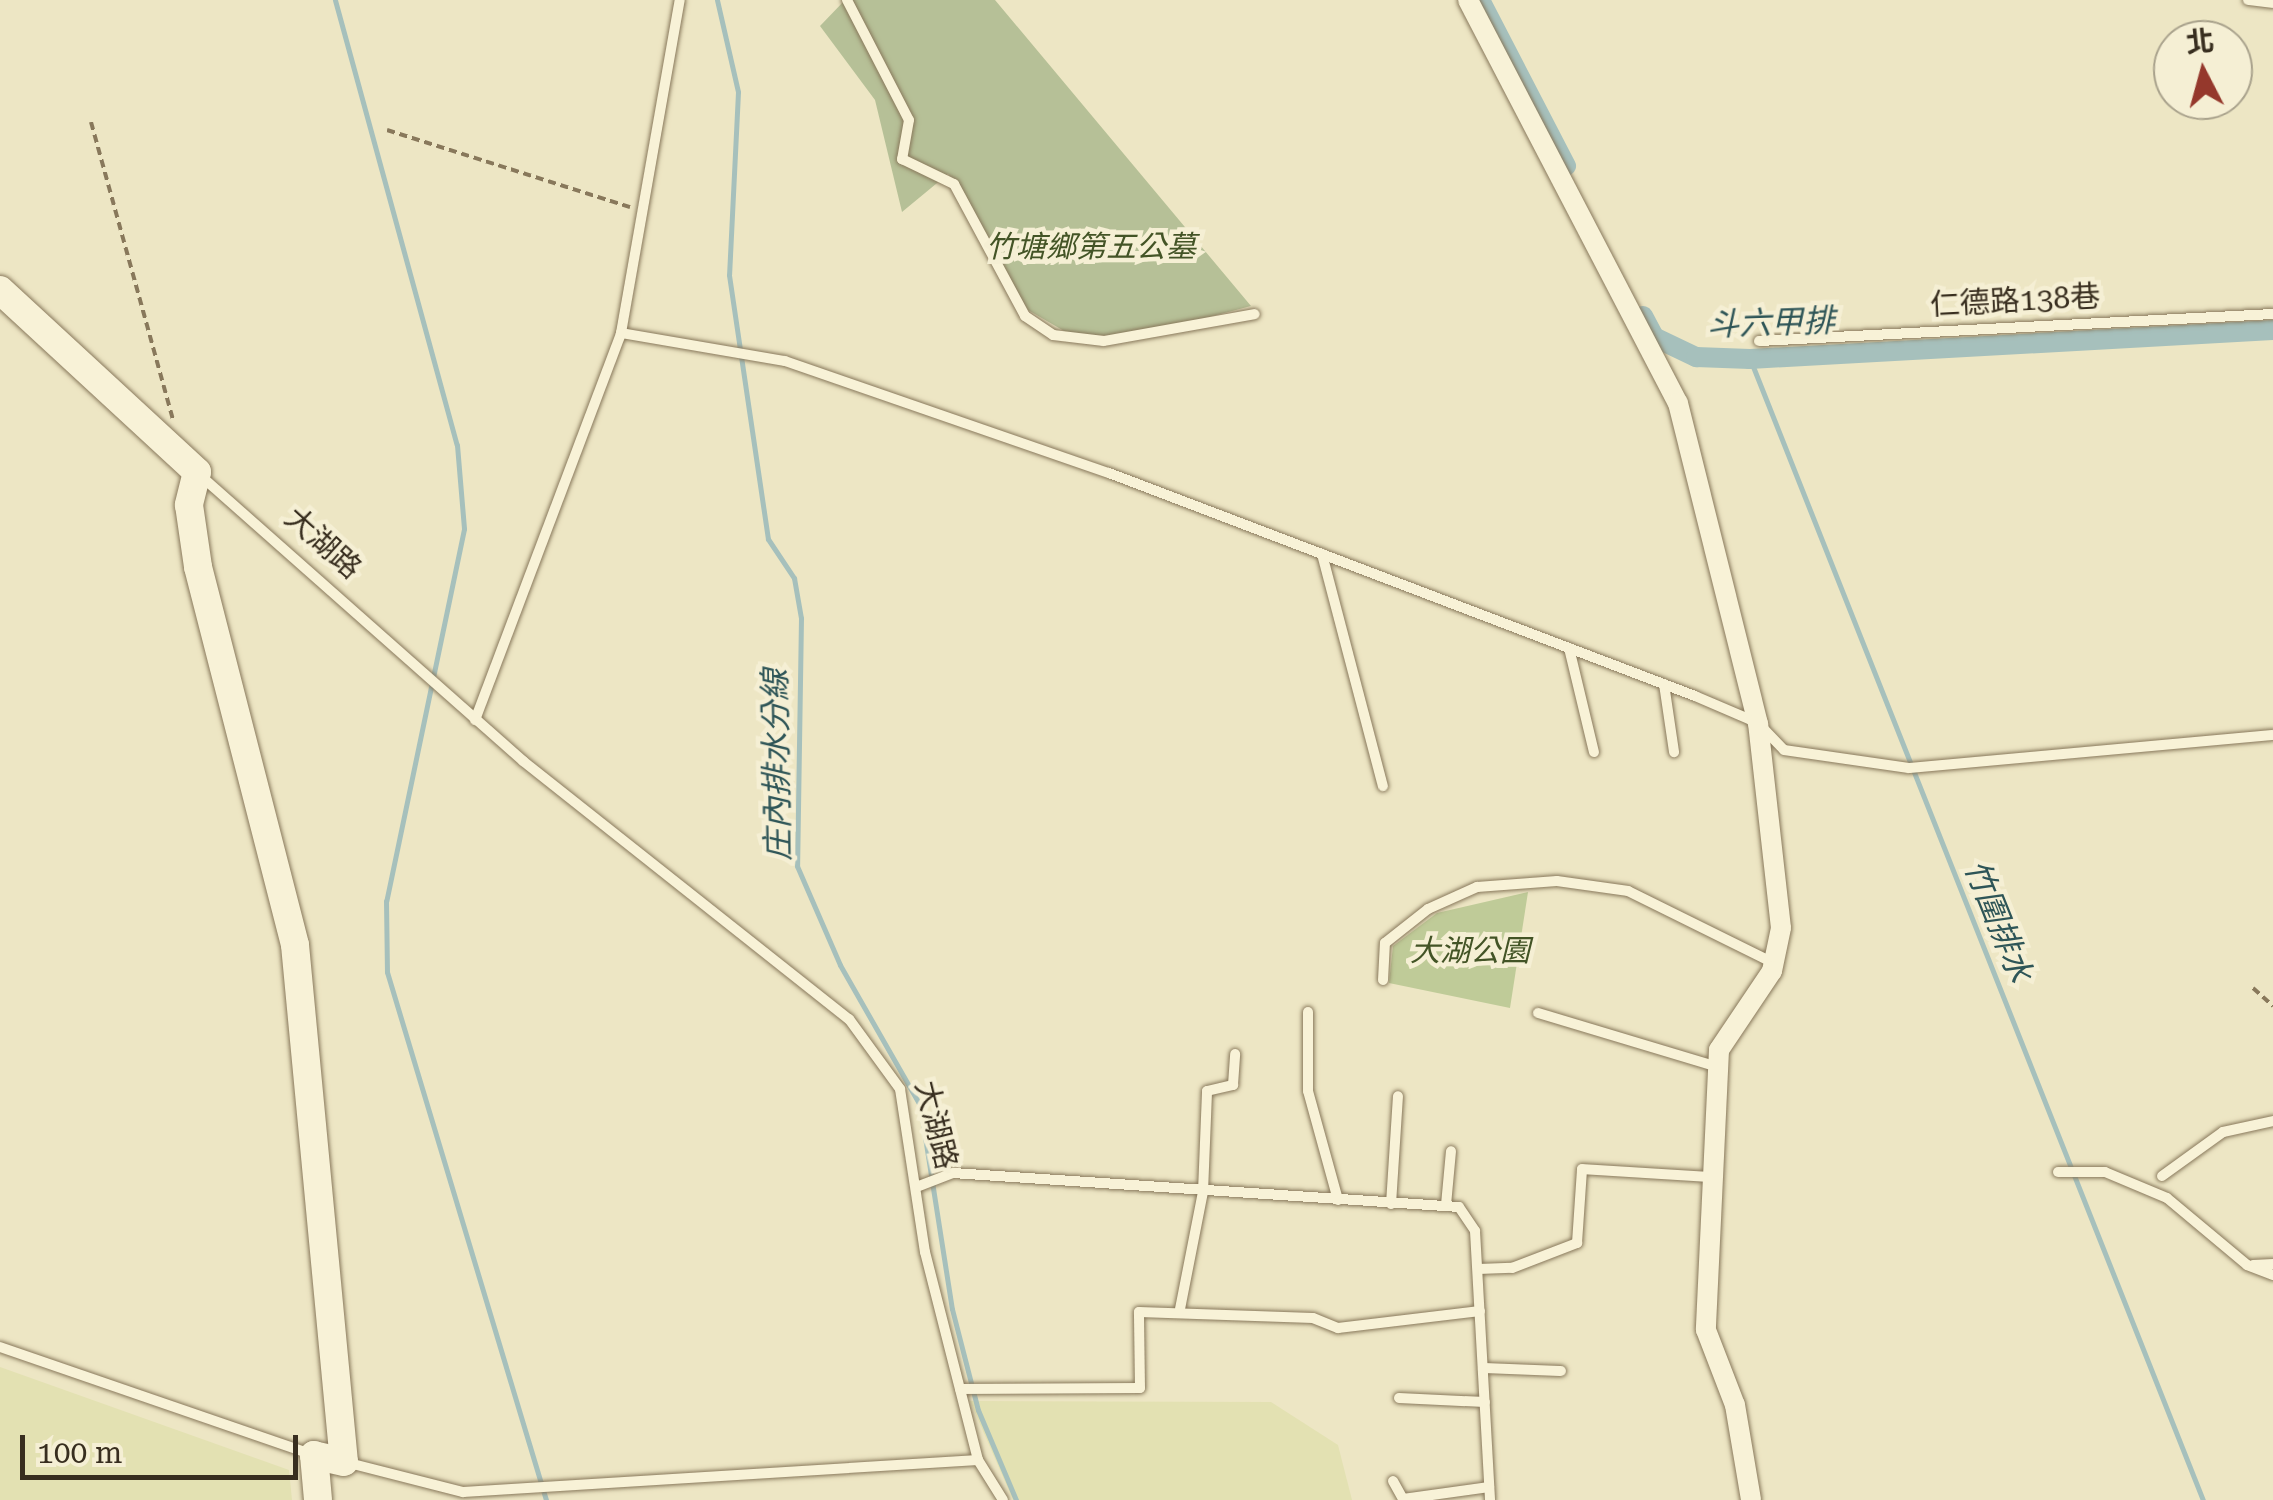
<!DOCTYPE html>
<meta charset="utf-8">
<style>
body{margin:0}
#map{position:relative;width:2273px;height:1500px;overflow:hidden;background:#ede6c4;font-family:"Roboto Serif","Noto Sans TC",serif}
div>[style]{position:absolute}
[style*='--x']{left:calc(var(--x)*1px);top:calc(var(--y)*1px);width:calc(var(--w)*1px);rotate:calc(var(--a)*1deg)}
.farmland>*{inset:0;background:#e3e1b2}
.green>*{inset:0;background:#bfcb98}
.cemetery>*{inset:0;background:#b6c097}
.stream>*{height:5px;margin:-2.5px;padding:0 2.5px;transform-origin:2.5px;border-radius:2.5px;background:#a6c0bc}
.canal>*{height:20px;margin:-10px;padding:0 10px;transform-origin:10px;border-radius:10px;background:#a6c0bc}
.path>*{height:4px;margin-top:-2px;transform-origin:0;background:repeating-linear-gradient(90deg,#88785b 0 8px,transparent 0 13px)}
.roads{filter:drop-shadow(0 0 2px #88785b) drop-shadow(0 0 2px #88785b)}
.service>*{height:10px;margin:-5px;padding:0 5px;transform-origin:5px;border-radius:5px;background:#f8f2d7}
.minor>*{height:20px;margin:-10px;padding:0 10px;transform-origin:10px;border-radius:10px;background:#f8f2d7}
.tertiary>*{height:28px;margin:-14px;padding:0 14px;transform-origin:14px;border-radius:14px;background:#f8f2d7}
span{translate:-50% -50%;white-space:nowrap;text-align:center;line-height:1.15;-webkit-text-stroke:9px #f5efd4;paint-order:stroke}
.park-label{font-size:30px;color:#435426;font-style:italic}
.street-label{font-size:30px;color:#382e1f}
.water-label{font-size:32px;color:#2e5557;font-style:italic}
.north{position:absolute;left:2153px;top:20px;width:100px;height:100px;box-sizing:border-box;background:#f5efd4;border:2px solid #a9a28c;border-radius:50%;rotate:354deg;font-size:28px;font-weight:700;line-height:40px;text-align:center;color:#382e1f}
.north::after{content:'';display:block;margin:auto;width:35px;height:45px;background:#95382c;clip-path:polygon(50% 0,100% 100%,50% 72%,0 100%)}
.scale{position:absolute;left:20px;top:1435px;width:278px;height:45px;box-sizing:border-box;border:5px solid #382e1f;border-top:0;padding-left:12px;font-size:30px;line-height:35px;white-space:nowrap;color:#382e1f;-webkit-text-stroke:8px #f5efd4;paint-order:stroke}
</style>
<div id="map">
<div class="farmland">
<div style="clip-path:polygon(0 1367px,289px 1470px,292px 1500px,0 1500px)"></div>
<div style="clip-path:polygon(970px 1401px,1271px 1402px,1338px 1445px,1352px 1500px,1013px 1500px)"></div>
</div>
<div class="green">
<div style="clip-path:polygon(1528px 892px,1510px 1008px,1389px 983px,1393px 946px,1437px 913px)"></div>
</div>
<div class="cemetery">
<div style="clip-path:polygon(845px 0,995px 0,1251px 306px,1137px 336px,1071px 335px,1028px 310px,948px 174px,902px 212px,875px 100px,820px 26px)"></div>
</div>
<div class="stream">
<div style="--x:335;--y:0;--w:461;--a:74.7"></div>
<div style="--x:457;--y:445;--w:84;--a:85.2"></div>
<div style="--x:464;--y:529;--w:380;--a:101.8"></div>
<div style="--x:386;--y:901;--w:71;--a:89.2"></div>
<div style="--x:387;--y:972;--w:551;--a:73.24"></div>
<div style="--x:717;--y:0;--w:94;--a:77.1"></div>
<div style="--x:738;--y:92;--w:183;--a:92.8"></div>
<div style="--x:729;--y:275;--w:267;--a:81.6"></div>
<div style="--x:768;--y:539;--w:47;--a:56.3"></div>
<div style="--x:794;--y:578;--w:41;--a:80.1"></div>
<div style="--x:801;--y:618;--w:248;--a:90.9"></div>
<div style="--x:797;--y:866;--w:108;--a:66.5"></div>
<div style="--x:840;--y:965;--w:161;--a:60.3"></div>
<div style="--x:920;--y:1105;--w:206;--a:81.1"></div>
<div style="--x:952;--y:1309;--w:104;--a:75.6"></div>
<div style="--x:978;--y:1410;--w:98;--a:67.1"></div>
<div style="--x:1750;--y:359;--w:1228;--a:68.35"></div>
</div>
<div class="canal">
<div style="--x:1480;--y:0;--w:187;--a:62.6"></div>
<div style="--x:1643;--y:316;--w:24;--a:62"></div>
<div style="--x:1654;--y:337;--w:47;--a:25.5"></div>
<div style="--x:1696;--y:357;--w:54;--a:2.1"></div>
<div style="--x:1750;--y:359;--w:524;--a:-3.17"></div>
</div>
<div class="path">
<div style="--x:91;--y:122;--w:308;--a:74.6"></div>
<div style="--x:387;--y:130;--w:255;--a:17.6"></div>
<div style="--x:2253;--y:988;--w:27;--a:42"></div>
</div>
<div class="roads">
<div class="service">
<div style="--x:847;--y:0;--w:135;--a:62.7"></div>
<div style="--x:909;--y:120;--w:40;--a:100"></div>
<div style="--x:902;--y:159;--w:58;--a:25.7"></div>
<div style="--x:954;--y:184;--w:150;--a:61.7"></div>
<div style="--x:1025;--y:316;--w:34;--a:34"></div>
<div style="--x:1053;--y:335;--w:51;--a:6.7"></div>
<div style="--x:1104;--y:341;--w:153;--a:-10.1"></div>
<div style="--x:2248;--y:0;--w:25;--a:7"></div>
<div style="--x:621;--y:333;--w:166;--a:9.7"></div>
<div style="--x:785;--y:361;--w:343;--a:19.1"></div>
<div style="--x:1109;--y:473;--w:627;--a:20.83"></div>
<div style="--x:1695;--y:696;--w:69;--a:23.2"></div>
<div style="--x:1758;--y:723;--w:37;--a:46"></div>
<div style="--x:1784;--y:750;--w:126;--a:8.2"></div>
<div style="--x:1909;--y:768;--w:365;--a:-5.2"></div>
<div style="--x:1759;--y:341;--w:515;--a:-3.01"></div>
<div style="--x:201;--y:476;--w:430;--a:41.5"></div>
<div style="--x:523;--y:761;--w:416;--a:38.4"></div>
<div style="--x:849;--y:1019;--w:87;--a:53.9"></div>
<div style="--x:900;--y:1089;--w:165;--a:81.3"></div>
<div style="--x:925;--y:1252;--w:215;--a:75.7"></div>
<div style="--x:978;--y:1460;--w:47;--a:58"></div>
<div style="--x:1322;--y:554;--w:240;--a:75.3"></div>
<div style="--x:1569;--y:648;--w:107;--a:76.5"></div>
<div style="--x:1664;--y:684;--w:69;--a:81.6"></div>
<div style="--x:475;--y:720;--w:414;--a:-69.3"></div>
<div style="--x:621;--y:333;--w:338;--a:-80"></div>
<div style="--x:1383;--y:980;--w:37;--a:-87"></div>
<div style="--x:1385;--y:943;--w:55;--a:-38.3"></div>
<div style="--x:1428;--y:909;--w:54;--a:-24.2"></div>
<div style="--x:1477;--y:887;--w:80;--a:-4.3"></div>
<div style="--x:1557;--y:881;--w:72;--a:8"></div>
<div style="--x:1628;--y:891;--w:163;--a:26.3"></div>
<div style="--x:1308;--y:1012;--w:79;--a:90"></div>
<div style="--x:1308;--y:1091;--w:113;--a:74.6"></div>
<div style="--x:1538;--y:1013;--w:188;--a:16.7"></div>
<div style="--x:2058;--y:1172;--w:47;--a:0"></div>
<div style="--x:2105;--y:1172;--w:67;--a:22.8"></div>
<div style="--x:2167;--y:1198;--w:104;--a:39.9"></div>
<div style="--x:2247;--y:1265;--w:28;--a:21"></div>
<div style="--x:2162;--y:1176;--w:75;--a:-35.8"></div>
<div style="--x:2223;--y:1132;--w:51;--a:-12.4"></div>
<div style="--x:919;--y:1186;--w:36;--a:-21"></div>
<div style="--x:953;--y:1173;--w:507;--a:3.84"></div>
<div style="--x:1459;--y:1207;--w:29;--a:56"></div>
<div style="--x:1475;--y:1231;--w:269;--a:86.8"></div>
<div style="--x:1391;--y:1204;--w:108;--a:-86.3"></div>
<div style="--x:1446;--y:1205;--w:54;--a:-84.7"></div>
<div style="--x:2253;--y:1265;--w:20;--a:-3"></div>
<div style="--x:1478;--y:1269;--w:34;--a:-2"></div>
<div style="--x:1512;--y:1268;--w:70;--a:-21"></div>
<div style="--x:1577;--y:1243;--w:74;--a:-86.1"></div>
<div style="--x:1582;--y:1169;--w:127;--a:3.6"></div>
<div style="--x:1180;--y:1309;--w:119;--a:-78.9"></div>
<div style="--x:1203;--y:1192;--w:101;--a:-87.7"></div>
<div style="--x:1207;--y:1091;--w:27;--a:-13"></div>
<div style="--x:1233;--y:1085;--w:31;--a:-86"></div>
<div style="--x:0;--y:1347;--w:329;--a:19"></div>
<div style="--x:1483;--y:1368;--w:78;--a:2.2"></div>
<div style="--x:960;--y:1389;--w:180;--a:-0.3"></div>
<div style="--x:1140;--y:1388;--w:76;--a:-90.8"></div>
<div style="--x:1139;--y:1312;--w:174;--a:2"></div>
<div style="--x:1313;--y:1318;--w:27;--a:22"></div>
<div style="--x:1338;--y:1328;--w:143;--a:-6.8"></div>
<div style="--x:1399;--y:1398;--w:86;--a:2.7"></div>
<div style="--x:345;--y:1462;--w:122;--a:14.3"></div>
<div style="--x:463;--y:1492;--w:516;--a:-3.56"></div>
<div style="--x:1393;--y:1481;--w:21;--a:61"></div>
<div style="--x:1403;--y:1499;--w:87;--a:-7.9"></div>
</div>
<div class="minor">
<div style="--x:1468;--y:0;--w:454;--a:62.5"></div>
<div style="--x:1678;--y:403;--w:330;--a:76"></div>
<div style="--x:1758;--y:723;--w:206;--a:83.6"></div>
<div style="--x:1781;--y:928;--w:44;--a:101.8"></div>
<div style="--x:1772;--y:971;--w:95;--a:123.9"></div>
<div style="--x:1719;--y:1050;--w:280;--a:92.7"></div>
<div style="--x:1706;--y:1330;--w:80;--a:68.9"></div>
<div style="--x:1735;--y:1405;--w:96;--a:80.4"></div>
</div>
<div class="tertiary">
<div style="--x:0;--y:290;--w:268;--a:42.7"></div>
<div style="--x:197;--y:472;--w:34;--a:104"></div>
<div style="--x:189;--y:505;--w:63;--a:81.7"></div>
<div style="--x:198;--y:567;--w:390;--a:75.6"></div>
<div style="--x:295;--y:945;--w:519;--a:84.59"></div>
<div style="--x:344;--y:1462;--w:31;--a:-167"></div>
<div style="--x:314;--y:1455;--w:45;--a:84.9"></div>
</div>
</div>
<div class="park-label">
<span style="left:1091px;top:247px">竹塘鄉第五公墓</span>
<span style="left:1470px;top:951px">大湖公園</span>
</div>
<div class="street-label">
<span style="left:2015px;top:301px;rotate:-3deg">仁德路138巷</span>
<span style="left:323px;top:543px;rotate:42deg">大湖路</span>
<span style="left:936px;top:1125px;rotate:76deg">大湖路</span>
</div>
<div class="water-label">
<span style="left:1771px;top:323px;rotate:-2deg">斗六甲排</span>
<span style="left:777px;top:765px;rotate:-91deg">庄內排水分線</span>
<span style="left:1998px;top:921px;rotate:68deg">竹圍排水</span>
</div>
<div class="north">北</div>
<div class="scale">100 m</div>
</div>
